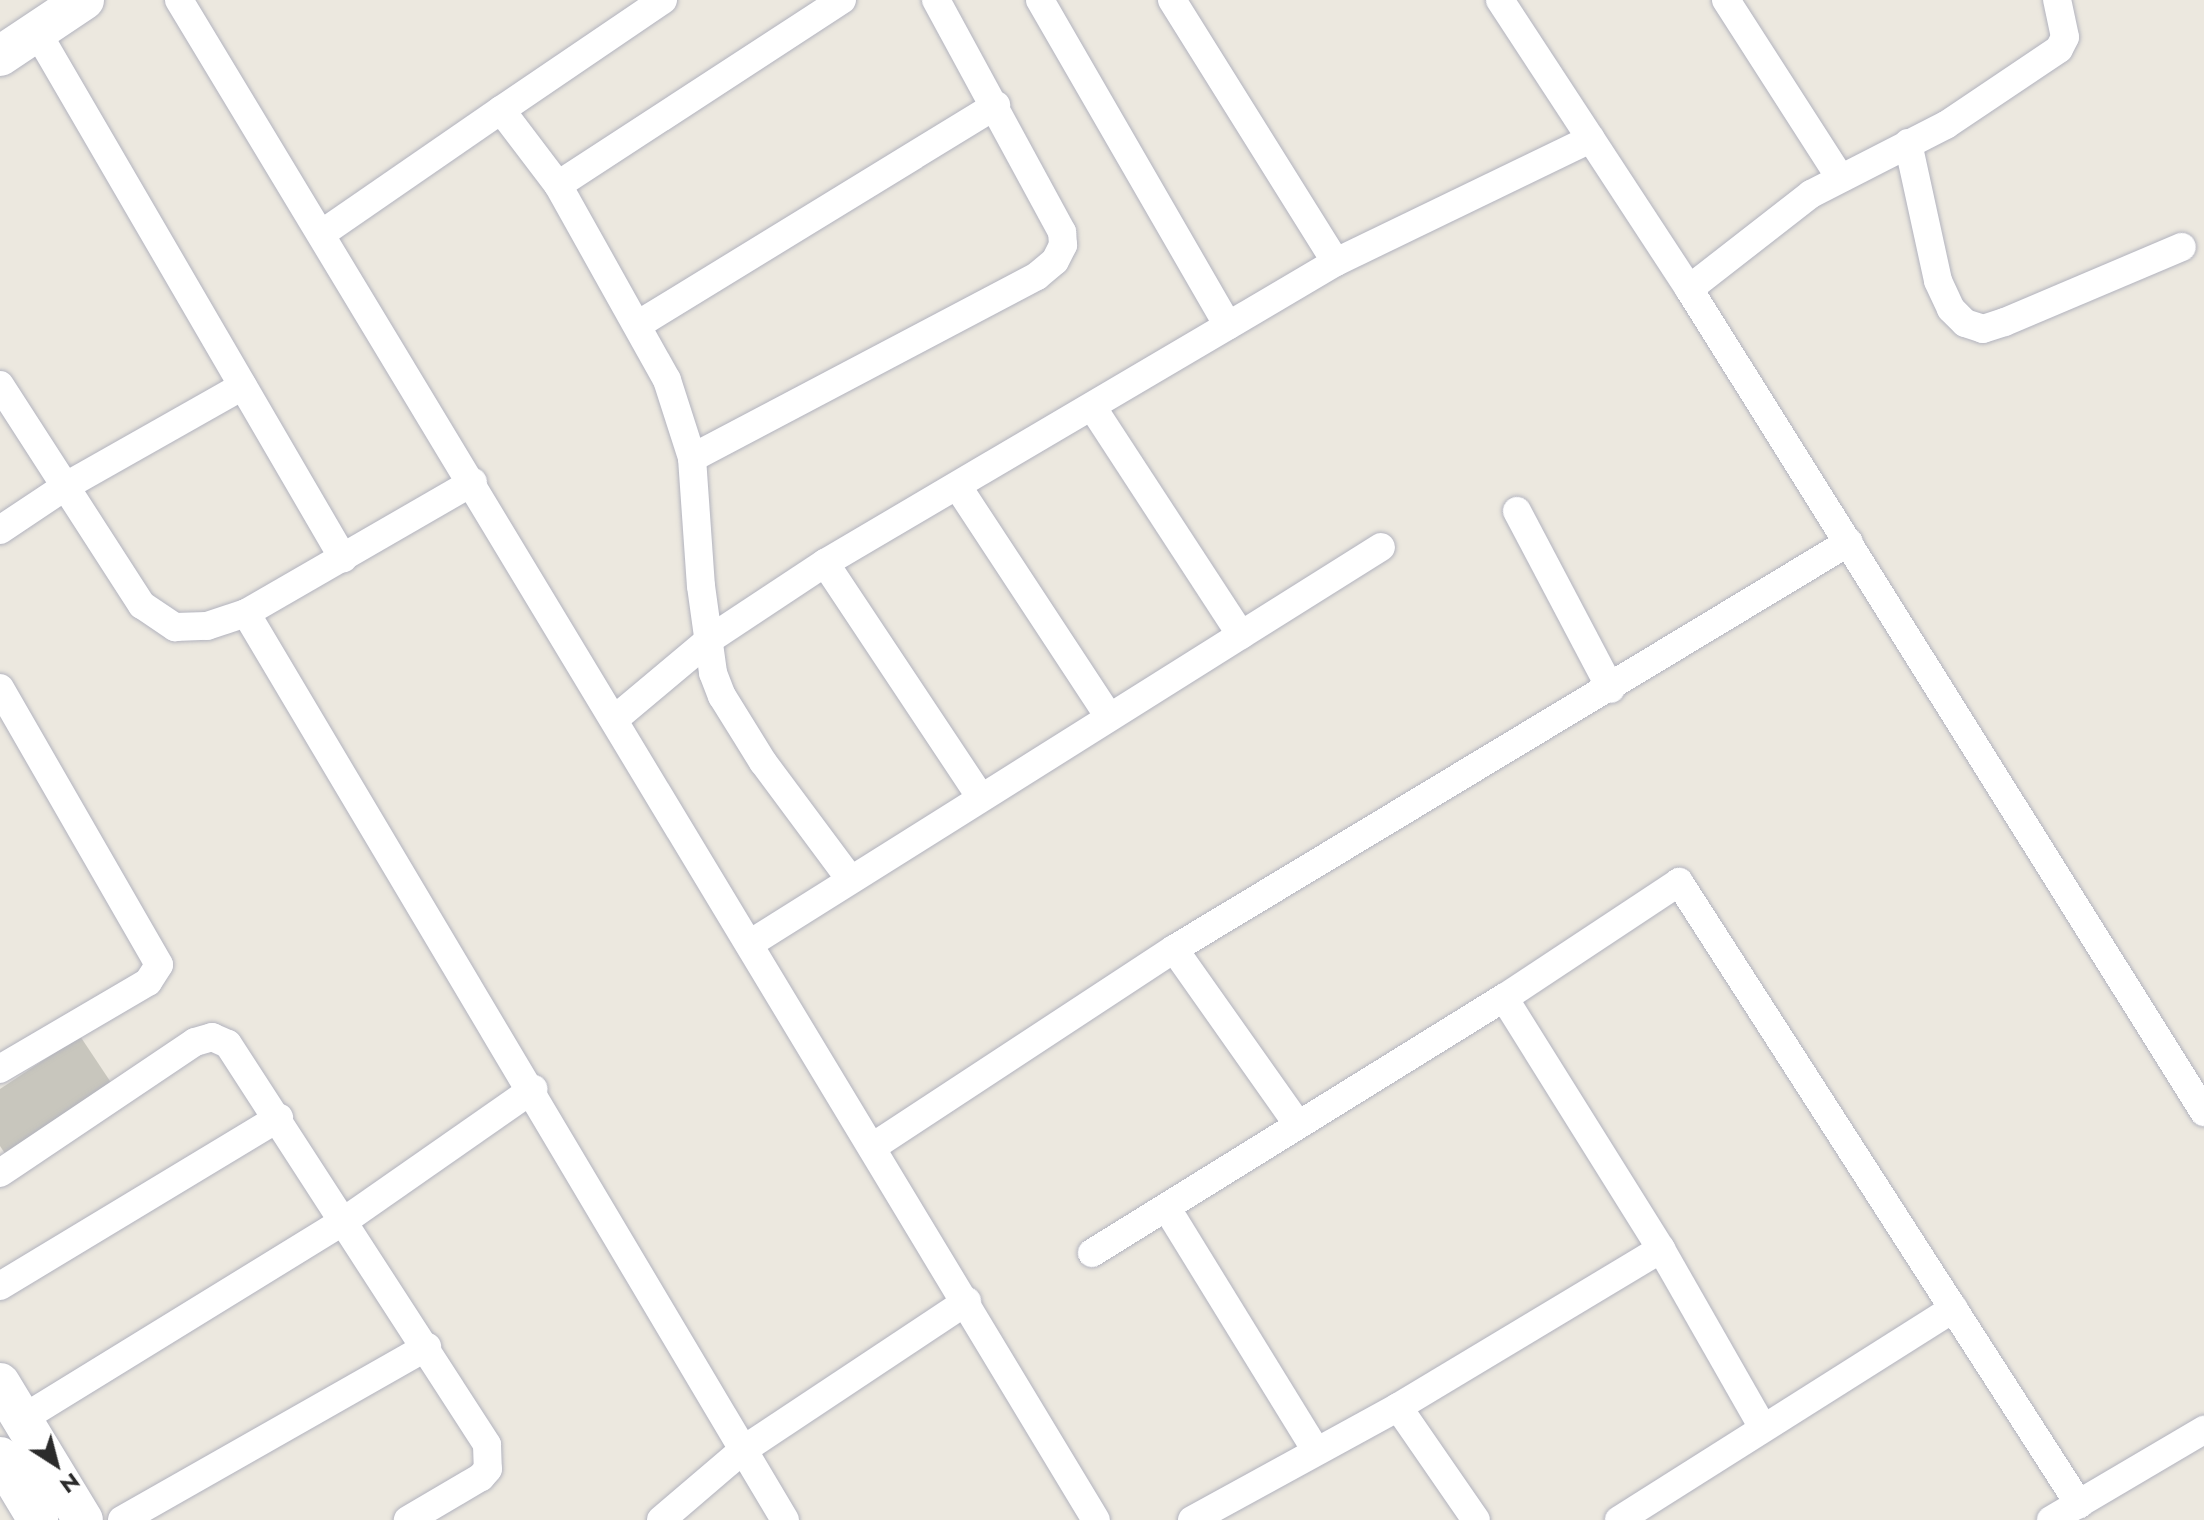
<!DOCTYPE html>
<style>
body{margin:0}
#map{position:relative;width:2204px;height:1520px;overflow:hidden;background:#ece8df;font-family:Jost,sans-serif}
div>[style]{position:absolute}
[style*='--x']{left:calc(var(--x)*1px);top:calc(var(--y)*1px);width:calc(var(--w)*1px);rotate:calc(var(--a)*1deg)}
.building>*{inset:0;background:#c8c6bd}
.roads{filter:drop-shadow(0 0 2px #b2b3be) drop-shadow(0 0 2px #b2b3be)}
.street>*{height:28px;margin:-14px;padding:0 14px;transform-origin:14px;border-radius:14px;background:#fff}
.secondary>*{height:40px;margin:-20px;padding:0 20px;transform-origin:20px;border-radius:20px;background:#fff}
span{translate:-50% -50%;white-space:nowrap;text-align:center;line-height:1.15;-webkit-text-stroke:6px #fff;paint-order:stroke}
.north{position:absolute;left:16px;top:1424px;width:80px;height:80px;-webkit-text-stroke:6px #fff;paint-order:stroke;rotate:144deg;font-size:22px;font-weight:700;line-height:32px;text-align:center;color:#2b2b2b}
.north::after{content:'';display:block;margin:auto;width:28px;height:36px;background:#2b2b2b;clip-path:polygon(50% 0,100% 100%,50% 72%,0 100%)}
</style>
<div id="map">
<div class="building">
<div style="clip-path:polygon(80px 1036px,114px 1087px,8px 1158px,0 1146px,0 1089px)"></div>
</div>
<div class="roads">
<div class="street">
<div style="--x:179;--y:0;--w:1775;--a:58.9"></div>
<div style="--x:663;--y:0;--w:196;--a:145.8"></div>
<div style="--x:501;--y:110;--w:94;--a:52.8"></div>
<div style="--x:558;--y:185;--w:223;--a:60.8"></div>
<div style="--x:667;--y:380;--w:82;--a:72.2"></div>
<div style="--x:692;--y:458;--w:128;--a:86"></div>
<div style="--x:701;--y:586;--w:88;--a:82.1"></div>
<div style="--x:713;--y:673;--w:25;--a:69"></div>
<div style="--x:722;--y:696;--w:78;--a:58.2"></div>
<div style="--x:763;--y:762;--w:146;--a:53.4"></div>
<div style="--x:1040;--y:0;--w:376;--a:60"></div>
<div style="--x:1172;--y:0;--w:309;--a:58"></div>
<div style="--x:1500;--y:0;--w:345;--a:56.8"></div>
<div style="--x:1689;--y:289;--w:971;--a:57.96"></div>
<div style="--x:1726;--y:0;--w:209;--a:57.3"></div>
<div style="--x:37;--y:32;--w:609;--a:59.81"></div>
<div style="--x:1908;--y:143;--w:141;--a:77.7"></div>
<div style="--x:1938;--y:281;--w:31;--a:65"></div>
<div style="--x:1951;--y:309;--w:20;--a:45"></div>
<div style="--x:1965;--y:323;--w:19;--a:18"></div>
<div style="--x:1983;--y:329;--w:23;--a:-18"></div>
<div style="--x:2005;--y:322;--w:192;--a:-23"></div>
<div style="--x:558;--y:185;--w:339;--a:-33.1"></div>
<div style="--x:324;--y:232;--w:215;--a:-34.6"></div>
<div style="--x:1689;--y:289;--w:155;--a:-37.9"></div>
<div style="--x:1811;--y:194;--w:152;--a:-27.1"></div>
<div style="--x:1946;--y:125;--w:136;--a:-33.9"></div>
<div style="--x:2059;--y:49;--w:13;--a:-63"></div>
<div style="--x:2065;--y:37;--w:38;--a:-102"></div>
<div style="--x:639;--y:324;--w:419;--a:-31.5"></div>
<div style="--x:0;--y:385;--w:262;--a:57.2"></div>
<div style="--x:142;--y:605;--w:40;--a:34"></div>
<div style="--x:175;--y:627;--w:32;--a:-2"></div>
<div style="--x:207;--y:626;--w:41;--a:-18.4"></div>
<div style="--x:246;--y:613;--w:262;--a:-30"></div>
<div style="--x:1093;--y:408;--w:271;--a:56.9"></div>
<div style="--x:692;--y:458;--w:390;--a:-27.8"></div>
<div style="--x:1037;--y:276;--w:23;--a:-40"></div>
<div style="--x:1055;--y:261;--w:18;--a:-63"></div>
<div style="--x:1063;--y:245;--w:13;--a:-94"></div>
<div style="--x:1062;--y:232;--w:264;--a:-118.5"></div>
<div style="--x:958;--y:487;--w:273;--a:56.7"></div>
<div style="--x:1517;--y:511;--w:201;--a:62.2"></div>
<div style="--x:0;--y:530;--w:79;--a:-33.7"></div>
<div style="--x:66;--y:486;--w:203;--a:-29.5"></div>
<div style="--x:825;--y:563;--w:280;--a:56.4"></div>
<div style="--x:246;--y:613;--w:1055;--a:59.28"></div>
<div style="--x:0;--y:688;--w:319;--a:60.1"></div>
<div style="--x:159;--y:965;--w:20;--a:123"></div>
<div style="--x:148;--y:982;--w:172;--a:149.6"></div>
<div style="--x:616;--y:718;--w:123;--a:-40"></div>
<div style="--x:710;--y:639;--w:138;--a:-33.5"></div>
<div style="--x:825;--y:563;--w:593;--a:-30.5"></div>
<div style="--x:1336;--y:262;--w:283;--a:-25.8"></div>
<div style="--x:751;--y:943;--w:744;--a:-32.15"></div>
<div style="--x:1174;--y:949;--w:215;--a:54.8"></div>
<div style="--x:874;--y:1146;--w:359;--a:-33.3"></div>
<div style="--x:1174;--y:949;--w:788;--a:-31.09"></div>
<div style="--x:0;--y:1173;--w:235;--a:-33.9"></div>
<div style="--x:195;--y:1042;--w:18;--a:-16"></div>
<div style="--x:212;--y:1037;--w:17;--a:24"></div>
<div style="--x:228;--y:1044;--w:477;--a:57.1"></div>
<div style="--x:487;--y:1445;--w:24;--a:88"></div>
<div style="--x:488;--y:1469;--w:11;--a:131"></div>
<div style="--x:481;--y:1477;--w:85;--a:149.5"></div>
<div style="--x:1168;--y:1210;--w:283;--a:58.4"></div>
<div style="--x:1661;--y:1249;--w:204;--a:60.3"></div>
<div style="--x:1092;--y:1253;--w:485;--a:-31.8"></div>
<div style="--x:1504;--y:998;--w:210;--a:-33.5"></div>
<div style="--x:1679;--y:882;--w:740;--a:57.26"></div>
<div style="--x:0;--y:1286;--w:326;--a:-31.1"></div>
<div style="--x:1398;--y:1407;--w:137;--a:55.4"></div>
<div style="--x:22;--y:1419;--w:378;--a:-31.6"></div>
<div style="--x:344;--y:1221;--w:231;--a:-34.9"></div>
<div style="--x:122;--y:1520;--w:351;--a:-29.6"></div>
<div style="--x:661;--y:1520;--w:108;--a:-40.5"></div>
<div style="--x:743;--y:1450;--w:269;--a:-33.6"></div>
<div style="--x:1192;--y:1520;--w:235;--a:-28.7"></div>
<div style="--x:1398;--y:1407;--w:307;--a:-31"></div>
<div style="--x:1661;--y:1249;--w:296;--a:-122"></div>
<div style="--x:1619;--y:1520;--w:396;--a:-32.3"></div>
<div style="--x:2051;--y:1520;--w:178;--a:-30.5"></div>
</div>
<div class="secondary">
<div style="--x:0;--y:56;--w:101;--a:-33.7"></div>
<div style="--x:0;--y:1383;--w:160;--a:58.8"></div>
<div style="--x:0;--y:1457;--w:74;--a:58.9"></div>
</div>
</div>
<div class="north">N</div>
</div>
